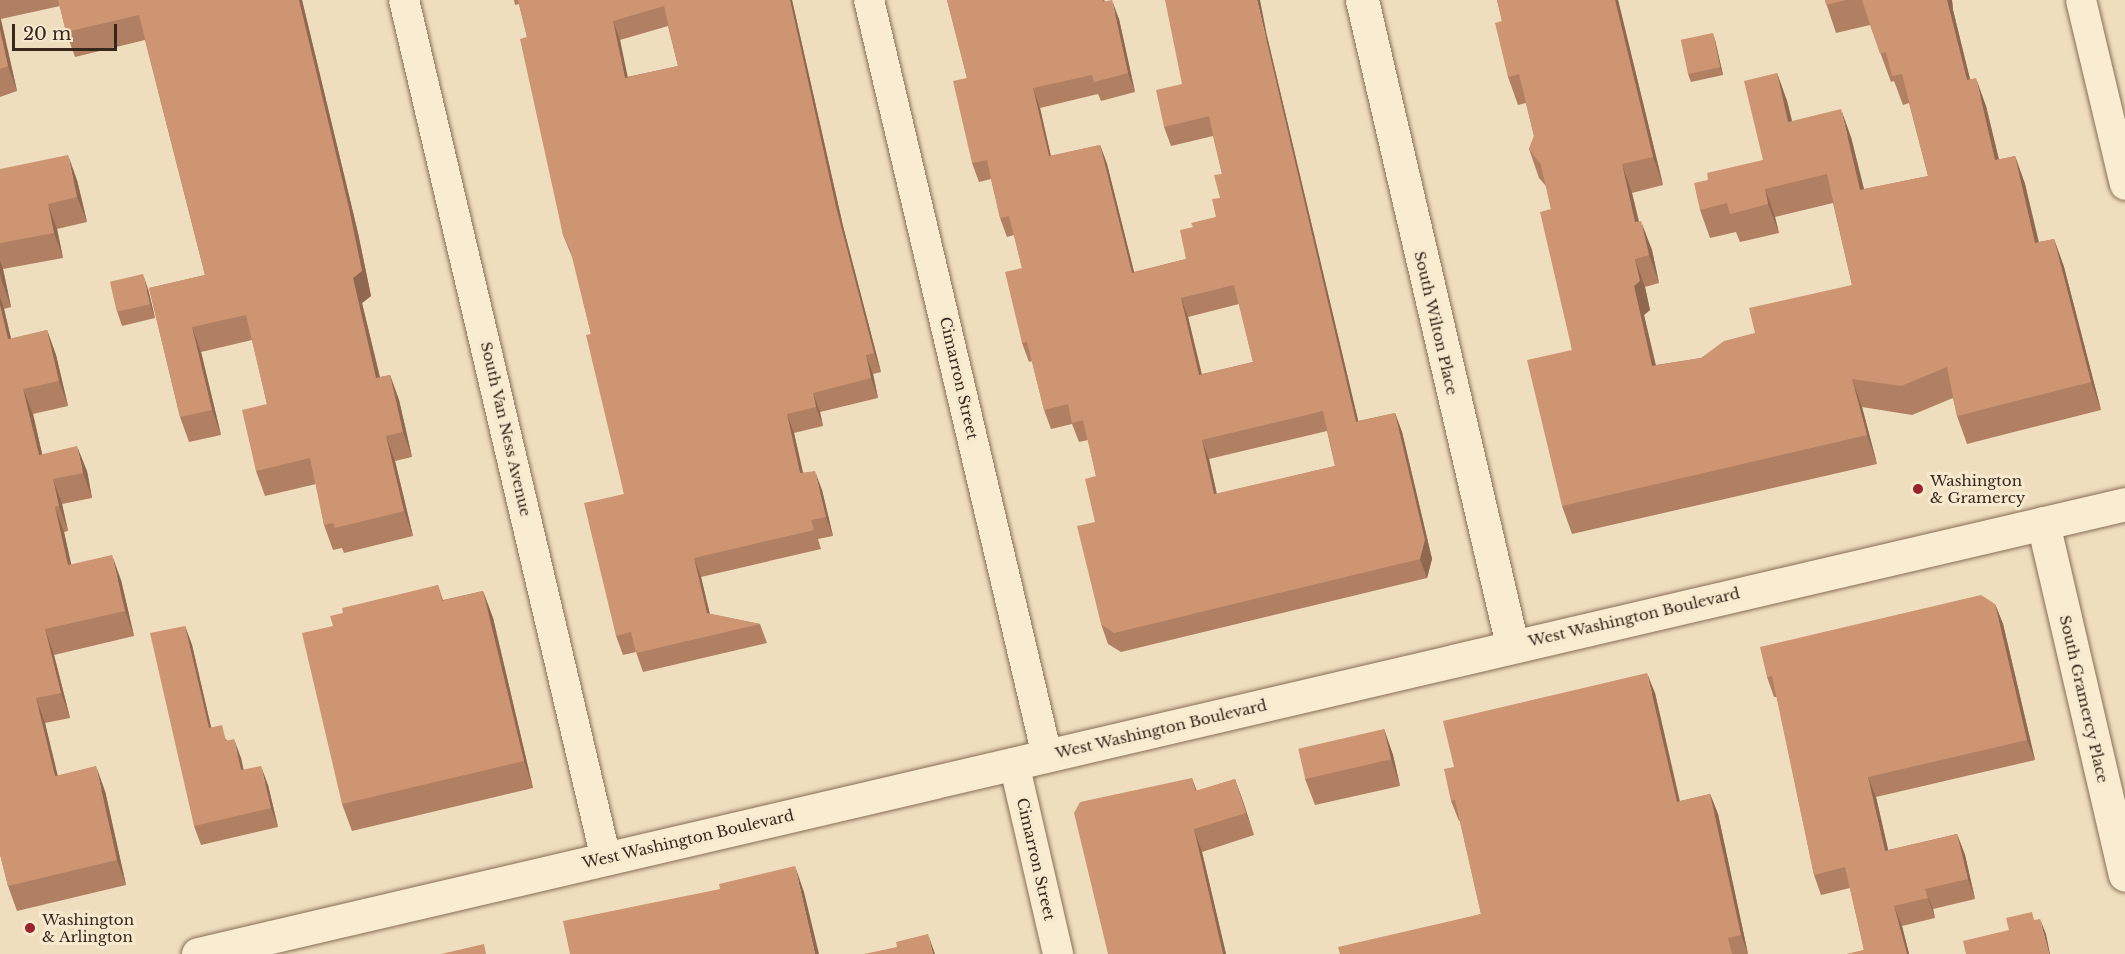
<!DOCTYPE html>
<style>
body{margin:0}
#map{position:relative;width:2125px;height:954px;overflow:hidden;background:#efdebe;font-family:"Libre Baskerville",serif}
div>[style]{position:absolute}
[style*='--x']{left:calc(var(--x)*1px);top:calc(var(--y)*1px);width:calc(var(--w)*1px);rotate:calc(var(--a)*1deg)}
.roads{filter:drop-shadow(0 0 2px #876e56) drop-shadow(0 0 2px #876e56)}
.minor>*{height:30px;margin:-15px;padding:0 15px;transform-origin:15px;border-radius:15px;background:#faecd1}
.tertiary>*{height:33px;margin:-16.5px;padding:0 16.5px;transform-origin:16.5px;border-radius:16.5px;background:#faecd1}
.secondary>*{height:33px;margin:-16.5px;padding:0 16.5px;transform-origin:16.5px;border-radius:16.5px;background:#faecd1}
.wall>*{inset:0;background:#b18063}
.shaded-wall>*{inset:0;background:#906850}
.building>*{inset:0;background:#ce9573;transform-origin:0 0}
.dots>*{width:16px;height:16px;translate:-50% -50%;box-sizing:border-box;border:3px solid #f6e9ce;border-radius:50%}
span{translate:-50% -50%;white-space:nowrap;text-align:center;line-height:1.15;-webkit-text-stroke:6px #f6e9ce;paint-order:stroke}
.street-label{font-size:15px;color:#36271c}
.poi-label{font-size:15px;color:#36271c}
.left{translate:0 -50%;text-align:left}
.scale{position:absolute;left:12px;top:24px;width:105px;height:27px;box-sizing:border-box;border:3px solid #36271c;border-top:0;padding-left:8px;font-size:18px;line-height:21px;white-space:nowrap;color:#36271c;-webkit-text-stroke:4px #f6e9ce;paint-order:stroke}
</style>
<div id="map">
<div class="roads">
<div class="minor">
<div style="--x:404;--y:0;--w:882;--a:76.77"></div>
<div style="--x:869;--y:0;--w:777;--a:76.75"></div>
<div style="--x:2081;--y:0;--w:190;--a:76.6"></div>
<div style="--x:1014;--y:763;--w:196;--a:77"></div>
</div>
<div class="tertiary">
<div style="--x:1362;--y:0;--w:662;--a:76.91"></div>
<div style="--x:2043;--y:523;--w:361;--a:76.9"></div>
</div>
<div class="secondary">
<div style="--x:198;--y:954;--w:1979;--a:-13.14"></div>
</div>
</div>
<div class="wall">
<div style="clip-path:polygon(0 0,302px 0,358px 233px,371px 296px,362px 303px,380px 377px,390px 375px,399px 400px,412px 457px,395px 461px,413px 536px,344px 553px,342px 548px,333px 550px,324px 525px,316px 484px,265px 496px,256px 471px,267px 404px,252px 340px,201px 352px,221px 435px,189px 442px,180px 417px,149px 288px,205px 275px,145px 40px,75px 57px,66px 32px,60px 6px,1px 19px,17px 91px,0 97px)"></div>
<div style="clip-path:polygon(evenodd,514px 0,792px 0,843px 226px,881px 372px,873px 374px,878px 398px,820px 412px,823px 426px,794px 433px,803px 472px,822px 490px,833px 536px,818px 539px,821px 549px,701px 577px,710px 614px,760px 624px,767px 643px,643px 672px,636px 652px,623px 655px,616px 636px,624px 494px,591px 334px,573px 259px,563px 235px,527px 37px,519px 4px,515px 5px,514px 0,668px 26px,678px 66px,627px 77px,620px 40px,668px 26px)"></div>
<div style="clip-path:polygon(evenodd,947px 0,1104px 0,1119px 19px,1135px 92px,1101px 101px,1098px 94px,1040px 108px,1051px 156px,1100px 145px,1107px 164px,1134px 272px,1186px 259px,1193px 227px,1216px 217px,1220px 198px,1222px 174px,1213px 136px,1171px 146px,1164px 127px,1182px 84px,1267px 36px,1358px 421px,1395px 413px,1402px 432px,1432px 559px,1427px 578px,1121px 652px,1108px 644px,1101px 624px,1095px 522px,1096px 476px,1088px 440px,1079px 442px,1072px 424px,1051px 429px,1044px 410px,1032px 361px,1029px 362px,1022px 343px,1022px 268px,1014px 235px,1007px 237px,1000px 218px,991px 179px,979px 182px,972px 163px,967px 78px,947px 0,1239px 304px,1253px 362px,1202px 374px,1188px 317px,1239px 304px,947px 0,1327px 431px,1335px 466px,1217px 494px,1209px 459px,1327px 431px)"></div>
<div style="clip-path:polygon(1497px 0,1618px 0,1663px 185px,1632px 193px,1639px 221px,1652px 250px,1659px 283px,1645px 287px,1650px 310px,1644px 315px,1656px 365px,1701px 358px,1755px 333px,1852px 285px,1833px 203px,1775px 217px,1779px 233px,1740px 242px,1736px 232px,1710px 238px,1700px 210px,1708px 180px,1763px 160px,1777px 73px,1787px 101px,1792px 121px,1851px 137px,1864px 189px,1928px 176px,1909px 103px,1903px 105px,1894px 81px,1891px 82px,1870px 25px,1836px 33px,1825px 0,1952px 0,1953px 10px,1970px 79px,1986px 106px,1999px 160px,2015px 156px,2025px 184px,2039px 242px,2054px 239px,2064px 267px,2101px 410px,1967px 444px,1957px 416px,1953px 398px,1912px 415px,1862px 407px,1877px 464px,1572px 534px,1562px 506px,1572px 350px,1551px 209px,1546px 186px,1539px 178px,1529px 149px,1534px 136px,1526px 103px,1518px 105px,1508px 77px,1502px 21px)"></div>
<div style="clip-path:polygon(1715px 40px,1723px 75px,1691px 82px,1688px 74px)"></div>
<div style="clip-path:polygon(0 169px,77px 180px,87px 222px,57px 229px,63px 258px,3px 269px,11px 307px,4px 309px,11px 339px,47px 330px,56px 355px,68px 406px,33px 414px,42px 454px,87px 471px,92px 498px,62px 504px,68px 531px,64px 532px,71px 565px,121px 580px,134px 636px,54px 655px,70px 718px,45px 723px,57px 776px,105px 791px,126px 885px,17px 911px,8px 886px,0 854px)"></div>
<div style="clip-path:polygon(148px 289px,155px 318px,122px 326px,117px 311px)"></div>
<div style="clip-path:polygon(438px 585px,443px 600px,483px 591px,493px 618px,533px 788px,352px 831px,342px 804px,333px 626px,343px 613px)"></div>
<div style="clip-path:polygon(1995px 604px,2003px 624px,2035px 760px,1876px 797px,1888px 850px,1957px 834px,1965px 855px,1975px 899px,1933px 909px,1935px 918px,1902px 926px,1909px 954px,1847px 954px,1864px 950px,1850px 888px,1821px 895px,1814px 875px,1777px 697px,1774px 697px,1767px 677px)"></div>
<div style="clip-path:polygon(185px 626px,192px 645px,211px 728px,227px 740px,241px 758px,243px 770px,268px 785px,278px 827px,201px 845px,194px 826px)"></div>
<div style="clip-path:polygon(1655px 693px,1680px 801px,1710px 794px,1718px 814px,1748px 954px,1340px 954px,1481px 914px,1460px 821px,1459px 821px,1451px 801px,1454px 767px)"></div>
<div style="clip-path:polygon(1384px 729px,1393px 755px,1400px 786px,1315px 805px,1305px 779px)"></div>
<div style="clip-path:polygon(1192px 778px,1197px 791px,1235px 779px,1254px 835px,1202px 852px,1226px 954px,1108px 954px)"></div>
</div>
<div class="shaded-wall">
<div style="clip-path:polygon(299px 0,302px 0,358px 233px,371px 296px,362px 303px,386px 403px,376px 378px,353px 278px)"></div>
<div style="clip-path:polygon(790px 0,792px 0,843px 226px,881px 372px,874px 353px,836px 207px)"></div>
<div style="clip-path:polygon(1112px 0,1119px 19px,1135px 92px,1128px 73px)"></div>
<div style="clip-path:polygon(1257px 0,1260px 0,1267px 36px,1363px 441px,1356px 422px)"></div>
<div style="clip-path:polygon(1615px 0,1618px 0,1663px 185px,1653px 157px)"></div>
<div style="clip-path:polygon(1947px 0,1952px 0,1953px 10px,1977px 108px,1967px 80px)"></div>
<div style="clip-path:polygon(0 17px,17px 91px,8px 66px,0 30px)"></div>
<div style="clip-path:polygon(613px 21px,620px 40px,632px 97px,625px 78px)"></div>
<div style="clip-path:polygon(1713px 33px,1715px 40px,1723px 75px,1720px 67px)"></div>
<div style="clip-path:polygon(1777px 73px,1787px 101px,1799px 150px,1788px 122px)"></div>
<div style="clip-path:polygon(1976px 78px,1986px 106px,2006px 189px,1995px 160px)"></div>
<div style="clip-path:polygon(1033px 88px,1040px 108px,1055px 175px,1049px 156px)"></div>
<div style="clip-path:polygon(1841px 109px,1851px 137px,1871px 218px,1860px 190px)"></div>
<div style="clip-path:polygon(1100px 145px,1107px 164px,1139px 292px,1132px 273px)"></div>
<div style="clip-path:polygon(68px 155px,77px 180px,87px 222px,77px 197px)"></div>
<div style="clip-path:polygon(2015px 156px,2025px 184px,2045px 271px,2035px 243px)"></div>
<div style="clip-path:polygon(1622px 164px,1632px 193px,1645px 250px,1635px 222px)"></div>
<div style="clip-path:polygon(1765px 189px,1775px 217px,1779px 233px,1768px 204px)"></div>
<div style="clip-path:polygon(48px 204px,57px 229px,63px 258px,54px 233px)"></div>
<div style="clip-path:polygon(1641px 221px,1652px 250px,1659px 283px,1649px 255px)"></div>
<div style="clip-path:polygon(2054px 239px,2064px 267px,2101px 410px,2091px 382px)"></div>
<div style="clip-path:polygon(1635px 259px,1645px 287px,1650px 310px,1644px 315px,1662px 394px,1652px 366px,1634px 286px)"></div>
<div style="clip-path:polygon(0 261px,3px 269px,11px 307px,2px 282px,0 273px)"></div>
<div style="clip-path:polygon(143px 274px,148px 289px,155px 318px,150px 304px)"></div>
<div style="clip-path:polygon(0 297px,4px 309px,17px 364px,8px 339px,0 305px)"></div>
<div style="clip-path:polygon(1181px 298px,1188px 317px,1206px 394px,1199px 375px)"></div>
<div style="clip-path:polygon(192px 327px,201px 352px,221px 435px,212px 410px)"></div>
<div style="clip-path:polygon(47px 330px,56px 355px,68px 406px,59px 381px)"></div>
<div style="clip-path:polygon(866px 355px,873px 374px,878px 398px,871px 378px)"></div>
<div style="clip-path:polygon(390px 375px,399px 400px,412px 457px,403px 432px)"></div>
<div style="clip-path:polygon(1852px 379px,1862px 407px,1877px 464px,1867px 435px)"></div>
<div style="clip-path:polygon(23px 389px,33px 414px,48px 480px,39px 455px)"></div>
<div style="clip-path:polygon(813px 393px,820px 412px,823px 426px,816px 407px)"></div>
<div style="clip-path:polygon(1395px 413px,1402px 432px,1432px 559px,1427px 578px,1420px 559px)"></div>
<div style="clip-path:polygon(787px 414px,794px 433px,807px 492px,800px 473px)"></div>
<div style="clip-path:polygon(386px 436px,395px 461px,413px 536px,404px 511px)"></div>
<div style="clip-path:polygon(1202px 440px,1209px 459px,1221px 514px,1214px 494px)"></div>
<div style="clip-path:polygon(77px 446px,87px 471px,92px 498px,83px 473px)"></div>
<div style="clip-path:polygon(815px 471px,822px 490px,833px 536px,826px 517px)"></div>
<div style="clip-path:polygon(53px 479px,62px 504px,68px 531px,59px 506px)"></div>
<div style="clip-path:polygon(55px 507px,64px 532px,77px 590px,68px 565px)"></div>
<div style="clip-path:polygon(112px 555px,121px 580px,134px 636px,125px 611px)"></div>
<div style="clip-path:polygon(694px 558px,701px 577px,714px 633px,707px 613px)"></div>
<div style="clip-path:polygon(483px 591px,493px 618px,533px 788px,524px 761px)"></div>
<div style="clip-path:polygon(1995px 604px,2003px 624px,2035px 760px,2027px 740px)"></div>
<div style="clip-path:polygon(185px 626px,192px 645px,216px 748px,209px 728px)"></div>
<div style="clip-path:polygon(45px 629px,54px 655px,70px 718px,61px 693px)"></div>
<div style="clip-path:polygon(1647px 673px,1655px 693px,1684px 822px,1677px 802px)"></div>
<div style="clip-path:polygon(36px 698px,45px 723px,64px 801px,55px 776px)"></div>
<div style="clip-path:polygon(1384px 729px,1393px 755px,1400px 786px,1391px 759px)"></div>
<div style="clip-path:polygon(234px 739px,241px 758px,248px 789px,241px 770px)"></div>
<div style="clip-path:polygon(96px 766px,105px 791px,126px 885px,117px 860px)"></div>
<div style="clip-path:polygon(261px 766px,268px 785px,278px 827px,271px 808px)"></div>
<div style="clip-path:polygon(1868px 777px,1876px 797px,1893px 871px,1885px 851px)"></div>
<div style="clip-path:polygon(1235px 779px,1243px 801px,1254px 835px,1246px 813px)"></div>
<div style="clip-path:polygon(1710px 794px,1718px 814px,1748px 954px,1741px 935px)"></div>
<div style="clip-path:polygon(1194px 829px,1202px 852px,1226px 954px,1223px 954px)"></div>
<div style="clip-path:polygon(1957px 834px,1965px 855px,1975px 899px,1968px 879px)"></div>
<div style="clip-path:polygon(795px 866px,804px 892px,819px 954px,815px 954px)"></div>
<div style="clip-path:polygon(1925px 889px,1933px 909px,1935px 918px,1928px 898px)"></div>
<div style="clip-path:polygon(1894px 906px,1902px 926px,1909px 954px,1907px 954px)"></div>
<div style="clip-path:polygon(2040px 919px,2046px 934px,2050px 954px,2049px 954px)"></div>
<div style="clip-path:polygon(928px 934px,935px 954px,933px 954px)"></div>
</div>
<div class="building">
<div style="clip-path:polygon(58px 0,299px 0,349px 208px,362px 271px,353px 278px,376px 378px,390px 375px,403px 432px,386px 436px,404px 511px,335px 528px,333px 523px,324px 525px,310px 458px,256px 471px,242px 410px,267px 404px,246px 315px,192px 327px,212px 410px,180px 417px,149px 288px,205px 275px,139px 15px,66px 32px)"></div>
<div style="clip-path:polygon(evenodd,518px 0,790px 0,836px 207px,874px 353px,866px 355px,871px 378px,813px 393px,816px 407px,787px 414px,800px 473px,815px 471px,826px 517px,811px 520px,814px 530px,694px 558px,707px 613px,760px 624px,636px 653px,631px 632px,616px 636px,584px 503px,624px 494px,586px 335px,591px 334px,570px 249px,563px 235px,520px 39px,527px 37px,518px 0,664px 6px,678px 66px,625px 78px,613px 21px,664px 6px)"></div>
<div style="clip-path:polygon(evenodd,947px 0,1102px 0,1103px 2px,1112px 0,1128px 73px,1094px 82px,1092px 75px,1033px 88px,1049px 156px,1100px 145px,1132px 273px,1186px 259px,1180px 230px,1193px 227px,1191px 223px,1216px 217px,1212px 199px,1220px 198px,1214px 175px,1222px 174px,1209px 116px,1164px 127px,1156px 90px,1182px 84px,1165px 0,1257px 0,1356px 422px,1395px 413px,1425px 540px,1420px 559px,1114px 633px,1101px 624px,1077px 526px,1095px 522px,1085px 479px,1096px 476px,1083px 420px,1072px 423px,1068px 404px,1044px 410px,1027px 342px,1022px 343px,1005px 272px,1022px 268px,1009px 216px,1000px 218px,987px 160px,972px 163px,953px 81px,967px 78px,947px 0,1234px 285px,1253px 362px,1199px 375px,1181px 298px,1234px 285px,947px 0,1323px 411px,1335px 466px,1214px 494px,1202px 440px,1323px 411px)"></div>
<div style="clip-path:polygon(1497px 0,1615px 0,1653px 157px,1622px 164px,1635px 222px,1641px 221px,1649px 255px,1635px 259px,1640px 281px,1634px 286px,1652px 366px,1701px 358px,1724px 341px,1755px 333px,1749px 308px,1852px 285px,1827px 174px,1765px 189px,1768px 204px,1730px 214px,1727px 203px,1700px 210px,1694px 183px,1708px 180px,1707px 173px,1763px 160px,1744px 81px,1777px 73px,1788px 122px,1841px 109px,1860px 190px,1928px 176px,1902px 74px,1892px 76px,1886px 52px,1880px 54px,1862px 0,1947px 0,1967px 80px,1976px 78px,1995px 160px,2015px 156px,2035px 243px,2054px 239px,2091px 382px,1957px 416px,1947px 367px,1901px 386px,1852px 379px,1867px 435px,1562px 506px,1527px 360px,1572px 350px,1540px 212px,1551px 209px,1541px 165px,1529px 149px,1534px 136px,1519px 74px,1508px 77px,1495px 23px,1502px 21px)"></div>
<div style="clip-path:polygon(1825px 0,1846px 0,1826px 5px)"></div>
<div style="clip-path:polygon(0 30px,8px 66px,0 69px)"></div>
<div style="left:1713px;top:33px;width:35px;height:33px;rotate:78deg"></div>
<div style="clip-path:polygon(68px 155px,77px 197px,48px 204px,54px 233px,0 243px,0 169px)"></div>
<div style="left:143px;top:274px;width:31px;height:34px;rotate:77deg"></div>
<div style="clip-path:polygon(0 305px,8px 339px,47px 330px,59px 381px,23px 389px,39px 455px,77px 446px,83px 473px,53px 479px,59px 506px,55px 507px,68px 565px,112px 555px,125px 611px,45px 629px,61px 693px,36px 698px,55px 776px,96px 766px,117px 860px,8px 886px,0 854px)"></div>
<div style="clip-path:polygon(438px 585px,442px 601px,483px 591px,524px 761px,342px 804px,302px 633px,333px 626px,330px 616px,343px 613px,342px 608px)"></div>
<div style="clip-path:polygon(1981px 595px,1995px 604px,2027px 740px,1868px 777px,1885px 851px,1957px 834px,1968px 879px,1925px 889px,1928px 898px,1894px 906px,1907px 954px,1847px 954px,1864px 950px,1845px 867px,1814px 875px,1772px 676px,1767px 677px,1760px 647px)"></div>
<div style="clip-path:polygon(185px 626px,209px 728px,222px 725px,226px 741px,234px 739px,241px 770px,261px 766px,271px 808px,194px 826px,150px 633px)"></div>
<div style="clip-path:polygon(1647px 673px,1677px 802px,1710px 794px,1741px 935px,1728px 938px,1732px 954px,1340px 954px,1338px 947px,1481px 914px,1455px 800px,1451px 801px,1444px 769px,1454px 767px,1443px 721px)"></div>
<div style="left:1384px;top:729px;width:31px;height:88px;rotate:77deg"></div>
<div style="clip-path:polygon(1192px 778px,1195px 791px,1235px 779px,1246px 813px,1194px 829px,1223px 954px,1108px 954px,1074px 813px,1080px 802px)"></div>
<div style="clip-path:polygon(795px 866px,815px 954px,570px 954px,563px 921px,720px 889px,719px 884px)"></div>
<div style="clip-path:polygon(2032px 912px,2034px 920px,2040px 919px,2049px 954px,1966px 954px,1963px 941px,2009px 930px,2006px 918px)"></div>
<div style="clip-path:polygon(928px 934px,933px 954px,864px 954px,897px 947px,896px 942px)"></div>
<div style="clip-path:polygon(484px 944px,486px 954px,441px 954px)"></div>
</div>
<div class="dots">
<div style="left:1918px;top:489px;background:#98252b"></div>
<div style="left:30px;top:928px;background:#98252b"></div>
</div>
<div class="street-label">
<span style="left:1436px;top:323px;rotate:77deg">South Wilton Place</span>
<span style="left:959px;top:378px;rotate:77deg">Cimarron Street</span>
<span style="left:506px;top:429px;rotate:77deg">South Van Ness Avenue</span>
<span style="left:1634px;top:617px;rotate:-13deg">West Washington Boulevard</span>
<span style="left:2084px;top:699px;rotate:77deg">South Gramercy Place</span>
<span style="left:1161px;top:729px;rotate:-13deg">West Washington Boulevard</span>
<span style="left:688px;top:839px;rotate:-13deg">West Washington Boulevard</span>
<span style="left:1036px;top:859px;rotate:77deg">Cimarron Street</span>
</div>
<div class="poi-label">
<span class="left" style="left:1930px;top:489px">Washington<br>&amp; Gramercy</span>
<span class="left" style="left:42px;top:928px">Washington<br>&amp; Arlington</span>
</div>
<div class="scale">20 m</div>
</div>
